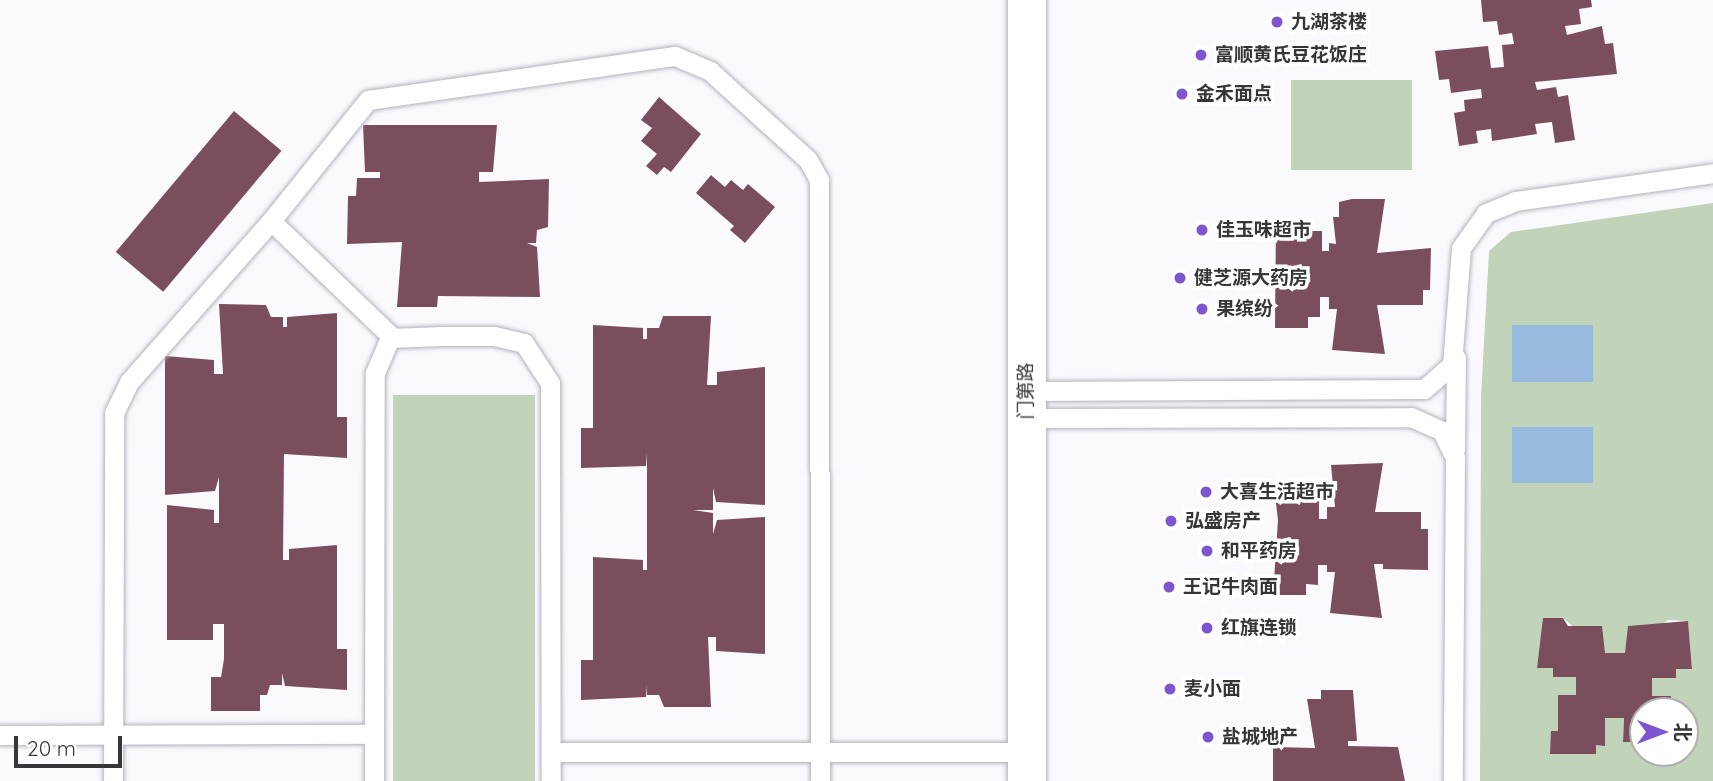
<!DOCTYPE html>
<meta charset="utf-8">
<style>
body{margin:0}
#map{position:relative;width:1713px;height:781px;overflow:hidden;background:#fafafe;font-family:Quicksand,"Noto Sans SC",sans-serif}
div>[style]{position:absolute}
[style*='--x']{left:calc(var(--x)*1px);top:calc(var(--y)*1px);width:calc(var(--w)*1px);rotate:calc(var(--a)*1deg)}
.green>*{inset:0;background:#c1d3b9;transform-origin:0 0}
.water>*{inset:0;background:#98bade;transform-origin:0 0}
.building>*{inset:0;background:#7b4e5d;transform-origin:0 0}
.roads{filter:drop-shadow(0 0 2px #b3b2bd) drop-shadow(0 0 2px #b3b2bd)}
.service>*{height:19px;margin:-9.5px;padding:0 9.5px;transform-origin:9.5px;border-radius:9.5px;background:#fff}
.minor>*{height:38px;margin:-19px;padding:0 19px;transform-origin:19px;border-radius:19px;background:#fff}
.dots>*{width:19px;height:19px;translate:-50% -50%;box-sizing:border-box;border:4px solid #fff;border-radius:50%}
span{translate:-50% -50%;white-space:nowrap;text-align:center;line-height:1.15;-webkit-text-stroke:7px #fff;paint-order:stroke}
.poi-label{font-size:19px;color:#36363a;font-weight:700}
.left{translate:0 -50%;text-align:left}
.street-label{font-size:19px;color:#36363a}
.north{position:absolute;left:1629px;top:697px;width:70px;height:70px;box-sizing:border-box;background:#fff;border:2px solid #afafb0;border-radius:50%;rotate:90deg;font-size:19px;font-weight:700;line-height:28px;text-align:center;color:#36363a}
.north::after{content:'';display:block;margin:auto;width:24px;height:32px;background:#7d55ce;clip-path:polygon(50% 0,100% 100%,50% 72%,0 100%)}
.scale{position:absolute;left:14px;top:736px;width:108px;height:32px;box-sizing:border-box;border:4px solid #36363a;border-top:0;padding-left:9px;font-size:21px;line-height:24px;white-space:nowrap;color:#36363a;-webkit-text-stroke:5px #fff;paint-order:stroke}
</style>
<div id="map">
<div class="green">
<div style="left:1291px;top:80px;width:121px;height:90px"></div>
<div style="clip-path:polygon(evenodd,1713px 203px,1713px 781px,1480px 781px,1481px 396px,1489px 251px,1511px 232px,1713px 203px,1544px 618px,1563px 618px,1605px 653px,1625px 653px,1668px 620px,1688px 621px,1692px 669px,1676px 669px,1676px 677px,1652px 678px,1652px 696px,1671px 711px,1685px 711px,1685px 753px,1635px 751px,1634px 742px,1623px 742px,1624px 718px,1605px 718px,1605px 745px,1596px 745px,1595px 754px,1551px 754px,1551px 731px,1558px 731px,1576px 695px,1576px 677px,1553px 677px,1553px 668px,1537px 667px,1544px 618px)"></div>
<div style="left:393px;top:395px;width:142px;height:386px"></div>
</div>
<div class="water">
<div style="left:1593px;top:325px;width:57px;height:81px;rotate:90deg"></div>
<div style="left:1512px;top:427px;width:81px;height:56px"></div>
</div>
<div class="building">
<div style="clip-path:polygon(1481px 0,1591px 0,1592px 7px,1579px 9px,1581px 24px,1565px 26px,1567px 35px,1602px 26px,1605px 44px,1613px 43px,1617px 74px,1535px 82px,1537px 90px,1556px 87px,1558px 97px,1568px 95px,1575px 140px,1555px 143px,1552px 122px,1535px 124px,1537px 134px,1492px 141px,1491px 129px,1476px 131px,1478px 143px,1459px 146px,1454px 113px,1465px 111px,1464px 100px,1482px 98px,1481px 89px,1451px 93px,1449px 79px,1439px 80px,1435px 51px,1488px 46px,1491px 68px,1504px 67px,1502px 45px,1514px 44px,1512px 33px,1499px 35px,1497px 21px,1483px 22px)"></div>
<div style="clip-path:polygon(659px 97px,701px 134px,671px 172px,664px 167px,657px 175px,646px 166px,657px 154px,641px 141px,652px 128px,641px 120px)"></div>
<div style="left:234px;top:111px;width:62px;height:184px;rotate:40deg"></div>
<div style="clip-path:polygon(363px 125px,497px 125px,493px 172px,479px 172px,479px 182px,549px 179px,548px 227px,537px 230px,536px 243px,527px 243px,537px 247px,540px 297px,438px 296px,437px 307px,397px 307px,402px 242px,347px 244px,348px 196px,356px 196px,357px 178px,380px 178px,380px 172px,365px 172px)"></div>
<div style="clip-path:polygon(711px 175px,725px 187px,731px 180px,743px 190px,748px 184px,775px 207px,745px 243px,730px 230px,734px 226px,696px 193px)"></div>
<div style="clip-path:polygon(1352px 199px,1385px 199px,1377px 253px,1431px 248px,1430px 290px,1423px 290px,1423px 305px,1377px 305px,1385px 354px,1332px 350px,1337px 309px,1329px 309px,1329px 297px,1320px 297px,1320px 317px,1308px 317px,1308px 328px,1275px 328px,1276px 219px,1310px 219px,1310px 231px,1322px 231px,1322px 251px,1329px 251px,1329px 243px,1336px 244px,1333px 217px,1339px 217px,1339px 202px)"></div>
<div style="clip-path:polygon(219px 304px,266px 305px,271px 317px,283px 317px,283px 327px,287px 327px,287px 317px,337px 313px,337px 417px,347px 417px,347px 458px,284px 454px,283px 560px,289px 560px,289px 549px,337px 545px,337px 649px,347px 649px,347px 690px,285px 686px,282px 673px,282px 685px,270px 685px,267px 695px,260px 695px,260px 711px,211px 711px,211px 677px,221px 677px,224px 659px,224px 624px,213px 624px,213px 640px,167px 640px,167px 505px,214px 510px,214px 523px,219px 523px,219px 477px,215px 491px,165px 495px,165px 356px,214px 360px,214px 374px,223px 374px)"></div>
<div style="clip-path:polygon(663px 316px,711px 316px,707px 385px,717px 385px,717px 372px,765px 367px,765px 505px,716px 502px,713px 488px,713px 510px,693px 510px,713px 513px,713px 534px,717px 520px,765px 517px,765px 654px,716px 651px,716px 637px,708px 637px,711px 707px,664px 707px,659px 695px,647px 695px,647px 685px,646px 697px,581px 700px,581px 660px,593px 660px,593px 557px,643px 560px,643px 570px,647px 570px,647px 453px,646px 466px,581px 468px,581px 428px,593px 428px,593px 325px,643px 328px,643px 339px,647px 339px,647px 328px,659px 328px)"></div>
<div style="clip-path:polygon(1383px 463px,1375px 512px,1421px 512px,1421px 529px,1428px 529px,1428px 570px,1383px 569px,1383px 564px,1374px 564px,1382px 618px,1330px 613px,1335px 572px,1327px 572px,1327px 565px,1318px 565px,1318px 585px,1306px 584px,1306px 595px,1273px 595px,1278px 520px,1274px 487px,1308px 487px,1307px 498px,1319px 498px,1319px 519px,1327px 519px,1327px 507px,1335px 507px,1331px 465px)"></div>
<div style="clip-path:polygon(1543px 618px,1563px 618px,1568px 626px,1602px 626px,1605px 653px,1625px 653px,1628px 626px,1688px 621px,1692px 669px,1676px 669px,1676px 678px,1652px 678px,1652px 696px,1671px 696px,1671px 711px,1643px 711px,1643px 751px,1634px 751px,1634px 742px,1623px 742px,1624px 718px,1605px 718px,1605px 746px,1596px 745px,1596px 754px,1550px 754px,1551px 731px,1558px 731px,1558px 695px,1576px 695px,1576px 677px,1553px 677px,1553px 668px,1537px 668px)"></div>
<div style="clip-path:polygon(1321px 690px,1353px 690px,1357px 741px,1348px 741px,1348px 746px,1398px 747px,1405px 781px,1273px 781px,1273px 747px,1315px 748px,1307px 699px,1321px 699px)"></div>
</div>
<div class="roads">
<div class="service">
<div style="--x:271;--y:221;--w:168;--a:43.8"></div>
<div style="--x:1026;--y:391;--w:398;--a:-0.3"></div>
<div style="--x:1424;--y:389;--w:37;--a:-41"></div>
<div style="--x:1452;--y:365;--w:117;--a:-85.6"></div>
<div style="--x:1461;--y:248;--w:43;--a:-54.5"></div>
<div style="--x:1486;--y:213;--w:31;--a:-22"></div>
<div style="--x:1515;--y:201;--w:200;--a:-8"></div>
<div style="--x:1026;--y:418;--w:385;--a:-0.1"></div>
<div style="--x:1411;--y:417;--w:34;--a:24"></div>
<div style="--x:1442;--y:431;--w:30;--a:64"></div>
<div style="--x:1455;--y:458;--w:323;--a:90.4"></div>
<div style="--x:1455;--y:450;--w:92;--a:-89.4"></div>
<div style="--x:0;--y:735;--w:374;--a:-0.2"></div>
<div style="--x:551;--y:752;--w:476;--a:0"></div>
<div style="--x:113;--y:781;--w:368;--a:-89.8"></div>
<div style="--x:114;--y:413;--w:34;--a:-64"></div>
<div style="--x:129;--y:382;--w:215;--a:-48.6"></div>
<div style="--x:271;--y:221;--w:155;--a:-51.3"></div>
<div style="--x:368;--y:100;--w:310;--a:-8.2"></div>
<div style="--x:675;--y:56;--w:38;--a:23"></div>
<div style="--x:710;--y:71;--w:132;--a:42.2"></div>
<div style="--x:808;--y:160;--w:23;--a:61"></div>
<div style="--x:819;--y:180;--w:601;--a:89.9"></div>
<div style="--x:374;--y:781;--w:408;--a:-89.9"></div>
<div style="--x:375;--y:373;--w:38;--a:-67"></div>
<div style="--x:390;--y:338;--w:51;--a:-2.2"></div>
<div style="--x:441;--y:336;--w:53;--a:0"></div>
<div style="--x:494;--y:336;--w:31;--a:13"></div>
<div style="--x:524;--y:343;--w:48;--a:57"></div>
<div style="--x:550;--y:383;--w:398;--a:89.9"></div>
</div>
<div class="minor">
<div style="--x:1027;--y:0;--w:781;--a:90"></div>
</div>
</div>
<div class="dots">
<div style="left:1277px;top:22px;background:#7d55ce"></div>
<div style="left:1201px;top:55px;background:#7d55ce"></div>
<div style="left:1182px;top:94px;background:#7d55ce"></div>
<div style="left:1202px;top:230px;background:#7d55ce"></div>
<div style="left:1180px;top:278px;background:#7d55ce"></div>
<div style="left:1202px;top:309px;background:#7d55ce"></div>
<div style="left:1206px;top:492px;background:#7d55ce"></div>
<div style="left:1171px;top:521px;background:#7d55ce"></div>
<div style="left:1207px;top:551px;background:#7d55ce"></div>
<div style="left:1169px;top:587px;background:#7d55ce"></div>
<div style="left:1207px;top:628px;background:#7d55ce"></div>
<div style="left:1170px;top:689px;background:#7d55ce"></div>
<div style="left:1208px;top:737px;background:#7d55ce"></div>
</div>
<div class="poi-label">
<span class="left" style="left:1291px;top:22px">九湖茶楼</span>
<span class="left" style="left:1215px;top:55px">富顺黄氏豆花饭庄</span>
<span class="left" style="left:1196px;top:94px">金禾面点</span>
<span class="left" style="left:1216px;top:230px">佳玉味超市</span>
<span class="left" style="left:1194px;top:278px">健芝源大药房</span>
<span class="left" style="left:1216px;top:309px">果缤纷</span>
<span class="left" style="left:1220px;top:492px">大喜生活超市</span>
<span class="left" style="left:1185px;top:521px">弘盛房产</span>
<span class="left" style="left:1221px;top:551px">和平药房</span>
<span class="left" style="left:1183px;top:587px">王记牛肉面</span>
<span class="left" style="left:1221px;top:628px">红旗连锁</span>
<span class="left" style="left:1184px;top:689px">麦小面</span>
<span class="left" style="left:1222px;top:737px">盐城地产</span>
</div>
<div class="street-label">
<span style="left:1026px;top:391px;rotate:-90deg">门第路</span>
</div>
<div class="north">北</div>
<div class="scale">20 m</div>
</div>
